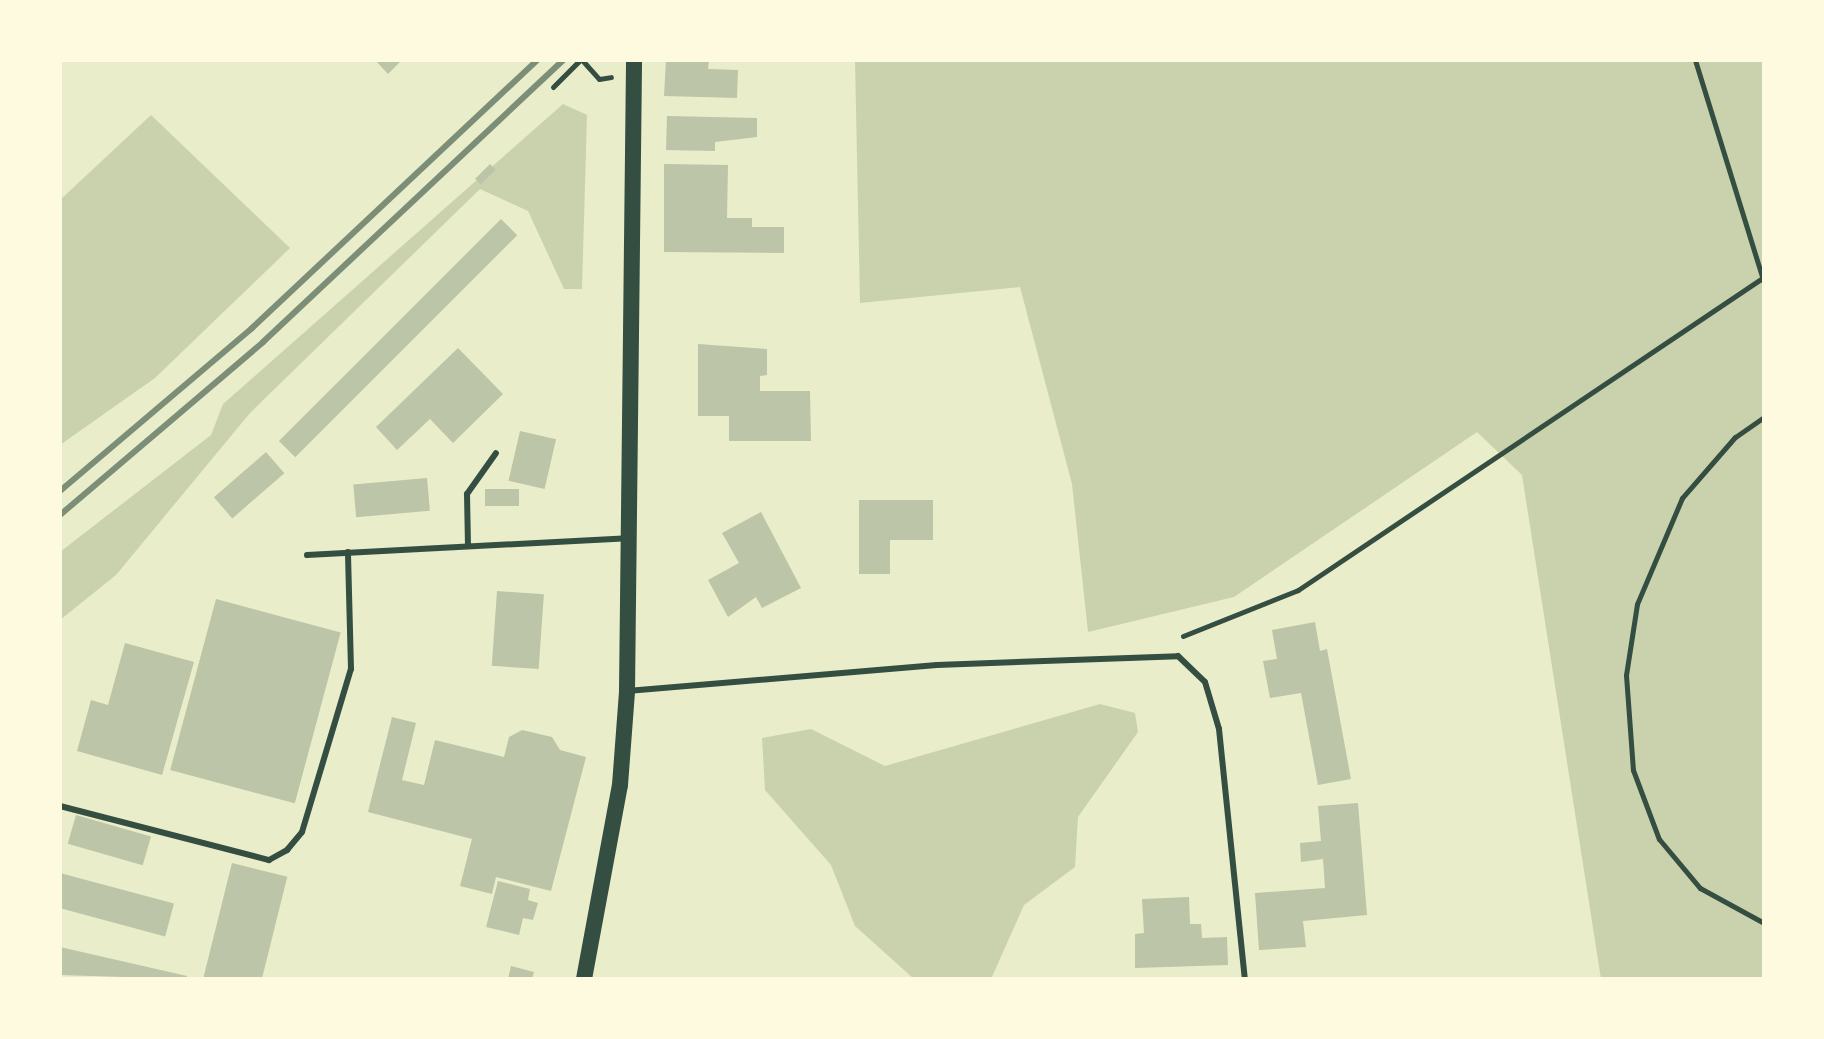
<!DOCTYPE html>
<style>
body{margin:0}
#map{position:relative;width:1824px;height:1039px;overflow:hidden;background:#e9edc9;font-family:"Space Grotesk",sans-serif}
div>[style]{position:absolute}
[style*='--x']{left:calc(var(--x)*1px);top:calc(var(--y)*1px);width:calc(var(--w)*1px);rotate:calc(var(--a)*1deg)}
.green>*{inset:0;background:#cad2ad}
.building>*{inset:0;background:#bcc5a7;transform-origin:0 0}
.path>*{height:5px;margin:-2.5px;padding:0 2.5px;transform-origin:2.5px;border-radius:2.5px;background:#344e41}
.service>*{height:6px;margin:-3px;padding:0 3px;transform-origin:3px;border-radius:3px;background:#344e41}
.secondary>*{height:16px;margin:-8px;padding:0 8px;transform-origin:8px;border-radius:8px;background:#344e41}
.rail>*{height:6px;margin:-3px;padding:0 3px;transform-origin:3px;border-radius:3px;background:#7c8e77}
span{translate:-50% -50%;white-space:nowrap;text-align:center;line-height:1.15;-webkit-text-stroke:8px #fefae0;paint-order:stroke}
.frame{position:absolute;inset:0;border:62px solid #fefae0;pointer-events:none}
</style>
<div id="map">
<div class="green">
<div style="clip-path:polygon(855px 60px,1764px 60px,1764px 979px,1601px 979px,1522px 475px,1477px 432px,1234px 597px,1088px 632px,1072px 484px,1020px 287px,860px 303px)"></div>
<div style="clip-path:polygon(563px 104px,587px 115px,582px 289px,564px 289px,528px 211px,480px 189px,250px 413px,116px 575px,60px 620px,60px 552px,211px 435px,223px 404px)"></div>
<div style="clip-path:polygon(151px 115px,290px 248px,155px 378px,60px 445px,60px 200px)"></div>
<div style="clip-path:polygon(1100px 704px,1135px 713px,1138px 732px,1078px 817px,1075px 867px,1024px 905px,991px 979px,914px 979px,855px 926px,831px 865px,765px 790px,762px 738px,811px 729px,885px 766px)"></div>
</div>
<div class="building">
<div style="clip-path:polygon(375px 60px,402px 60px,388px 74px)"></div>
<div style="clip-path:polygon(666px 60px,709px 60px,708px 69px,738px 70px,737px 98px,664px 96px)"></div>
<div style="clip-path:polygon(667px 116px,757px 118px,757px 137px,715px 142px,715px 151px,666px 150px)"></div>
<div style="left:490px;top:164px;width:8px;height:21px;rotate:45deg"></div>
<div style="clip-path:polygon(664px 164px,728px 165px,727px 218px,752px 218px,752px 227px,784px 227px,784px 253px,664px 252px)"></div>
<div style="left:501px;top:219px;width:23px;height:314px;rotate:45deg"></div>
<div style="clip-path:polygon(698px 344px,767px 349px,767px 375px,760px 376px,760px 391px,810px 391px,811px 441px,729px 441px,729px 416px,698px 416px)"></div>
<div style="clip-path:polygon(458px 348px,503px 394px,453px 443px,430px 419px,397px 450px,376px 427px)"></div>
<div style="left:520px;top:431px;width:37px;height:51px;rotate:13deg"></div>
<div style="left:266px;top:452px;width:28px;height:69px;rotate:49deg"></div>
<div style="left:427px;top:478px;width:33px;height:74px;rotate:85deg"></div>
<div style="left:519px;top:489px;width:17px;height:34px;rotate:90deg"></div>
<div style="clip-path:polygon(859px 500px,933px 500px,933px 540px,890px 540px,890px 574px,859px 574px)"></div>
<div style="clip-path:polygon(761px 512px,801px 588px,762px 608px,756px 597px,728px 617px,708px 580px,739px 563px,722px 533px)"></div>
<div style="left:497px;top:591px;width:47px;height:75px;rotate:4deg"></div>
<div style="left:216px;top:599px;width:129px;height:177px;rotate:15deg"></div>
<div style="clip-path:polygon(1315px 622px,1320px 651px,1327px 649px,1351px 779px,1318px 785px,1301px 693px,1270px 698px,1263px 661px,1277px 659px,1272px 630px)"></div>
<div style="clip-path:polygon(125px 643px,194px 662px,162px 775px,77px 751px,91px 700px,108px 705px)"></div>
<div style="clip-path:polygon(392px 717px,416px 723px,402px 780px,424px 785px,435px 740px,504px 757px,509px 737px,522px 730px,552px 737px,560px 750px,586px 757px,551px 891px,496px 877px,492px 894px,460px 886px,472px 839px,368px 812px)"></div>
<div style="clip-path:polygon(1358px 803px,1367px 915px,1303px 921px,1306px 947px,1259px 950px,1255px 893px,1325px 888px,1323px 859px,1301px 862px,1300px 843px,1321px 841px,1318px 806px)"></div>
<div style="left:76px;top:815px;width:78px;height:30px;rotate:16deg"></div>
<div style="left:232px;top:863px;width:57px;height:120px;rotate:14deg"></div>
<div style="left:60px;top:873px;width:118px;height:34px;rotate:15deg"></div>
<div style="clip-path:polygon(498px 881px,530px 889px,528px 900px,538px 903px,533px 920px,523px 918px,519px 935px,486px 927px)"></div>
<div style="clip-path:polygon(1189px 897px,1190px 924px,1201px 924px,1202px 938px,1227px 937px,1228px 965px,1135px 968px,1135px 934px,1144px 933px,1142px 899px)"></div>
<div style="clip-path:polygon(60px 947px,187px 976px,186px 979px,60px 975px)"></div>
<div style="clip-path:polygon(511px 966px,534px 972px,532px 979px,508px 979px)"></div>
</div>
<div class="path">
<div style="--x:582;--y:60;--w:25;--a:48"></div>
<div style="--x:599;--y:79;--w:12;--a:-9"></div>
<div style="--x:1695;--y:60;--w:233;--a:72.8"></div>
<div style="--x:553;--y:87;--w:38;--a:-45"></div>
<div style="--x:1764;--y:417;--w:35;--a:145"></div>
<div style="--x:1735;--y:437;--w:81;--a:131"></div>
<div style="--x:1682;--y:498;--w:115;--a:113"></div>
<div style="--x:1637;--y:604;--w:72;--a:98.8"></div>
<div style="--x:1626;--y:675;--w:95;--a:85.8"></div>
<div style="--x:1633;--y:770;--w:74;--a:69.4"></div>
<div style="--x:1659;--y:839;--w:64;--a:50.1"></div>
<div style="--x:1700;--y:888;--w:73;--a:28.7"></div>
<div style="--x:1183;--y:636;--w:124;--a:-21.8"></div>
<div style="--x:1298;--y:590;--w:561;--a:-33.89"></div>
</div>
<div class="service">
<div style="--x:468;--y:546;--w:52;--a:-91.1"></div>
<div style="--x:467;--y:494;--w:50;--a:-54.7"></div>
<div style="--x:307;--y:555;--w:321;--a:-3"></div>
<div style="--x:627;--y:691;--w:311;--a:-4.8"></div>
<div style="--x:937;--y:665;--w:241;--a:-2.1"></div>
<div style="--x:1178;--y:656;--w:37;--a:44"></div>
<div style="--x:1205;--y:682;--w:49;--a:73.4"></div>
<div style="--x:1219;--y:729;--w:251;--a:84.1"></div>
<div style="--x:60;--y:806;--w:216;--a:14.5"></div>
<div style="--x:269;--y:860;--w:21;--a:-29"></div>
<div style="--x:287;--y:850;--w:23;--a:-50"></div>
<div style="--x:302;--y:832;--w:170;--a:-73.3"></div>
<div style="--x:351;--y:669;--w:117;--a:-91.5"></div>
</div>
<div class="secondary">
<div style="--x:584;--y:979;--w:197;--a:-79.5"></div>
<div style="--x:620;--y:785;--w:94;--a:-85.7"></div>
<div style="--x:627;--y:691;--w:631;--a:-89.36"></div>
</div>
<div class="rail">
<div style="--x:60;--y:491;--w:252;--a:-40.3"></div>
<div style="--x:252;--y:328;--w:391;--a:-43.2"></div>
<div style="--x:60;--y:515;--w:267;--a:-40.4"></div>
<div style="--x:263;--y:342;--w:412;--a:-43.2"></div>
</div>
<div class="frame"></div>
</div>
